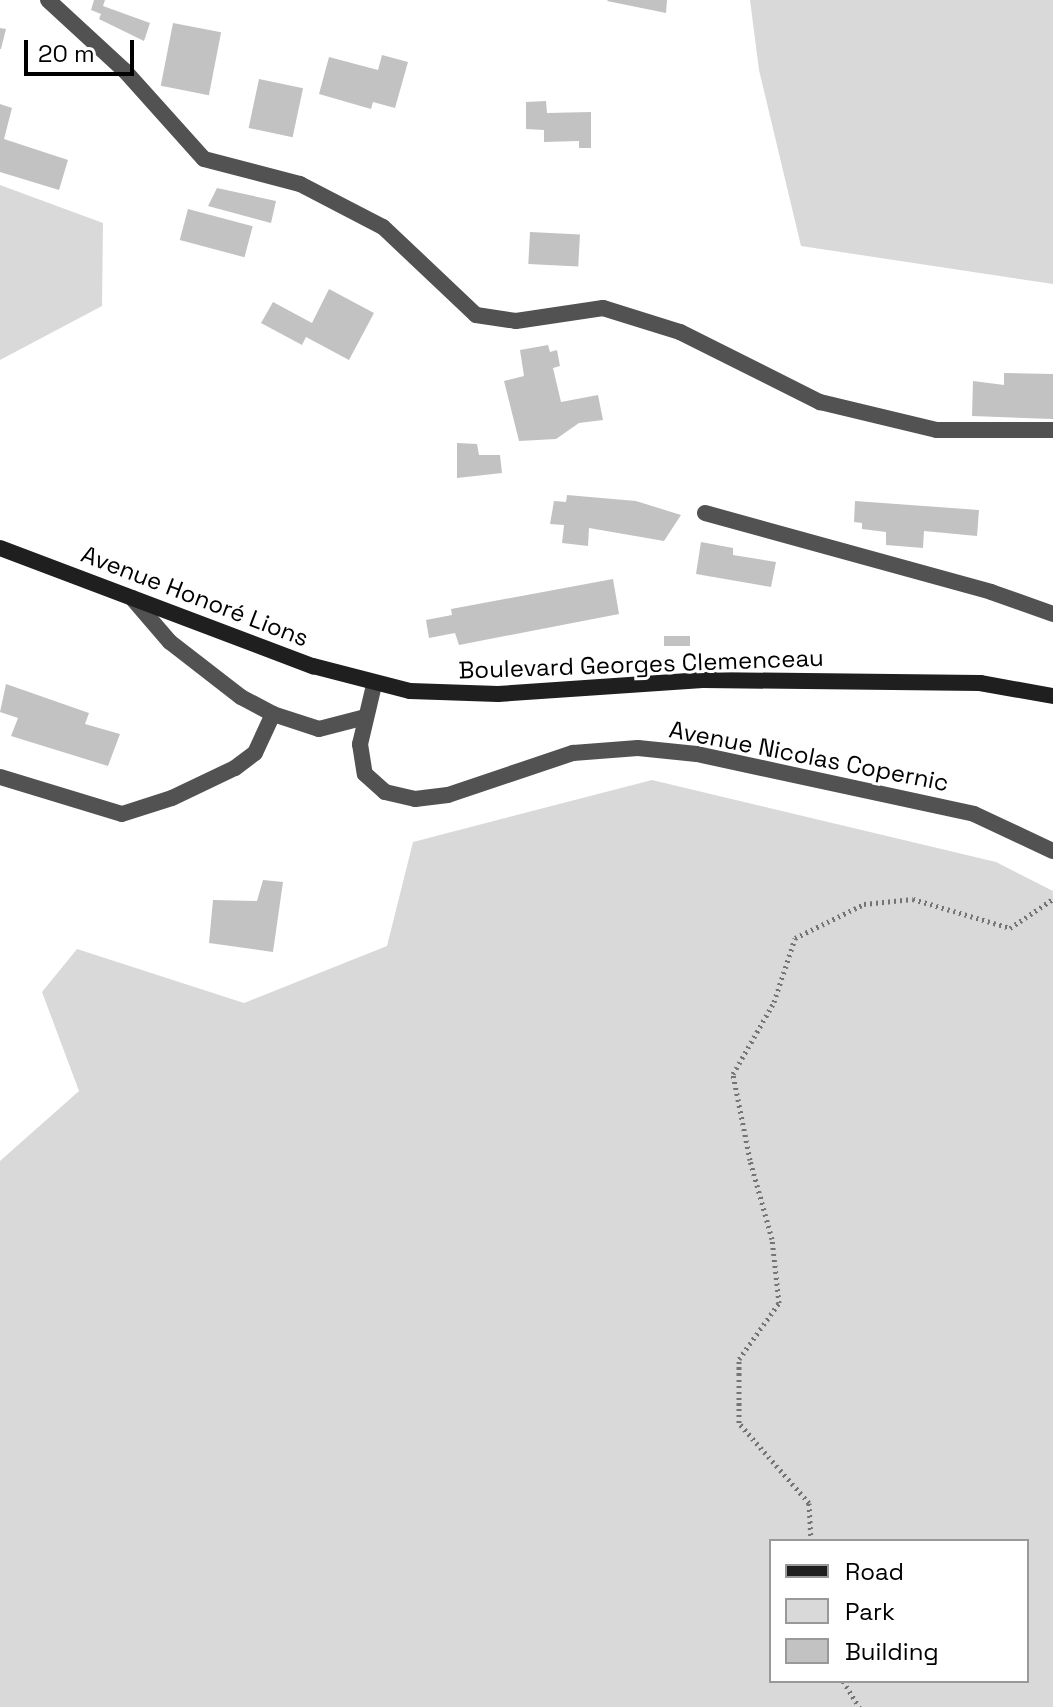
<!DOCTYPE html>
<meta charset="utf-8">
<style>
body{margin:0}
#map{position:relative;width:1053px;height:1707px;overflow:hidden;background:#fff;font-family:"Space Grotesk",sans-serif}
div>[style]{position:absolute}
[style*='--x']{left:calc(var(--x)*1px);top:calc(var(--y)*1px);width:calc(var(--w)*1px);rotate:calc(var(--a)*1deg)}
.green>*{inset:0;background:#d9d9d9}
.building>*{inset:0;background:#c2c2c2;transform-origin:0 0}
.path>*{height:5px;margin-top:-2.5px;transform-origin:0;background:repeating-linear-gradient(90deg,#747474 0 2px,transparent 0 6px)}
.minor>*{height:16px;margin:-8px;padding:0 8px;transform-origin:8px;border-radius:8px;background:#525252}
.tertiary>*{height:16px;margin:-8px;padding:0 8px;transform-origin:8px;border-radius:8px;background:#525252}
.secondary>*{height:16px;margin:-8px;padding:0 8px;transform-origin:8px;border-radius:8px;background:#1f1f1f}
span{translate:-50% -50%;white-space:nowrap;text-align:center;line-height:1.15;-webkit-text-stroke:6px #fff;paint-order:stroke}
.street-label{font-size:24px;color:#000}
.legend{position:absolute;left:769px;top:1539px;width:260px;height:144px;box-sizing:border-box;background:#fff;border:2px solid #999;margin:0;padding:10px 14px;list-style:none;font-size:24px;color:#000}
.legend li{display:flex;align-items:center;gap:16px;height:40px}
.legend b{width:40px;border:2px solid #999}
.scale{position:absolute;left:24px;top:40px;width:110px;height:36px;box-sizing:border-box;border:4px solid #000;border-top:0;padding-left:10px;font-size:24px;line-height:28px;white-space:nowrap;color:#000;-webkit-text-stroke:6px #fff;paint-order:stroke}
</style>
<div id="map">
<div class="green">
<div style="clip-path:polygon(750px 0,1053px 0,1053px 284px,801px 246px,759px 70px)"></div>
<div style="clip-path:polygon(0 185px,103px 223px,102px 306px,0 360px)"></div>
<div style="clip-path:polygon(evenodd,652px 780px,996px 862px,1053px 891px,1053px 1707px,0 1707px,0 1161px,79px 1091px,42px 992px,77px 949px,244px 1003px,387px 946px,413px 842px,652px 780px,771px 1541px,1027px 1541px,1027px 1681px,771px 1681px,771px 1541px)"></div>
</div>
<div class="building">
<div style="clip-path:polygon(94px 0,105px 0,103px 6px,150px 23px,144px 41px,99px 19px,101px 14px,91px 10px)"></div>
<div style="clip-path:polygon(667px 0,666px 13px,607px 1px,608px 0)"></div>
<div style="left:173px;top:23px;width:49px;height:64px;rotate:11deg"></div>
<div style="clip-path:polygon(0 28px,6px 29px,1px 49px,0 49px)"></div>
<div style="clip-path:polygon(382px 55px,408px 62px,395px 108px,373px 102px,371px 109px,319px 94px,329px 57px,378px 70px)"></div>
<div style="left:259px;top:79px;width:45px;height:50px;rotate:12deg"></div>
<div style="clip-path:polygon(546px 101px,547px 113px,591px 112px,591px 148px,579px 148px,579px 141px,544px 142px,544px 130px,526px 129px,526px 102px)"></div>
<div style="clip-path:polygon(0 104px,12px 108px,4px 139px,68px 160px,59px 190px,0 172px)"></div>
<div style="clip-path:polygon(217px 188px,276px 201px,271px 223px,208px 206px)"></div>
<div style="left:188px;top:209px;width:67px;height:32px;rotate:15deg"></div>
<div style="left:530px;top:232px;width:50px;height:32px;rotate:3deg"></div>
<div style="clip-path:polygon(329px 289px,374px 313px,349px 360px,306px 337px,302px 345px,261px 323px,273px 302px,312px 323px)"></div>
<div style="clip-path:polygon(548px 345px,550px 352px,557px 350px,560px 366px,553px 368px,561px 402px,598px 395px,603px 420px,579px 423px,556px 439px,519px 441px,504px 381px,524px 376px,520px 350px)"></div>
<div style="clip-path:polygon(1004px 373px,1053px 374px,1053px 419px,972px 416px,973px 381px,1004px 385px)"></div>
<div style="clip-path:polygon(457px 443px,477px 444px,479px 455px,500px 455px,502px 473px,457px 478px)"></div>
<div style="clip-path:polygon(567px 495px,636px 501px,681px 515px,664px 541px,589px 528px,588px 546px,562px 543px,564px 525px,550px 524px,554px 501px,566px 502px)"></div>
<div style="clip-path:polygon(855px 501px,979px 510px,977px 536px,924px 531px,923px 548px,886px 545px,886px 532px,862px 529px,862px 523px,854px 522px)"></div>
<div style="clip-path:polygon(701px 542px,733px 548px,733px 555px,776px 562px,771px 587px,696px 574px)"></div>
<div style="clip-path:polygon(613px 579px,619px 614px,459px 645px,455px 633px,429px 638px,426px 620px,452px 615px,451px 609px)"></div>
<div style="left:664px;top:636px;width:26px;height:10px"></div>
<div style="clip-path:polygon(6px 684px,89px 713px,85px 724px,120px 734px,108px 766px,11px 736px,18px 718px,0 712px)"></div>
<div style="clip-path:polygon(263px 880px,283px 882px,273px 952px,209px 943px,213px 900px,257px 901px)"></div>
</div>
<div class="path">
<div style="--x:811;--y:1541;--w:38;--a:-93"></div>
<div style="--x:809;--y:1503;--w:106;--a:-131.2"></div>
<div style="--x:739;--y:1423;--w:64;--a:-90"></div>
<div style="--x:739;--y:1359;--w:69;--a:-54.5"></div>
<div style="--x:779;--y:1303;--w:64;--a:-96.2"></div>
<div style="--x:772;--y:1239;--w:82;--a:-105.6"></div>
<div style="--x:750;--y:1160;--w:88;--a:-101.2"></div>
<div style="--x:733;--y:1074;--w:83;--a:-60.3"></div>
<div style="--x:774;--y:1002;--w:67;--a:-71.8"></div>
<div style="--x:795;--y:938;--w:77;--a:-26.2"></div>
<div style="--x:864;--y:904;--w:49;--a:-5.8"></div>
<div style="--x:913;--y:899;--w:101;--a:16.6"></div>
<div style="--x:1010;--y:928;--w:52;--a:-34"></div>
<div style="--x:843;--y:1681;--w:31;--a:58"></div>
</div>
<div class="minor">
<div style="--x:48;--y:0;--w:105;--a:42.7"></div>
<div style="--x:125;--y:71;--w:118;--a:48.1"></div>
<div style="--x:204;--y:159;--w:99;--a:14.6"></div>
<div style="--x:300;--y:184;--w:93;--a:27.4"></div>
<div style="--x:383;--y:227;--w:128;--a:43.4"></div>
<div style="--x:476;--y:315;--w:40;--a:8.5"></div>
<div style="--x:516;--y:321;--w:88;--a:-8.5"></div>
<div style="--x:603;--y:308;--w:81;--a:17.3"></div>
<div style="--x:680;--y:332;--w:157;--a:26.6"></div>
<div style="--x:820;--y:402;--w:120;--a:13.5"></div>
<div style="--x:937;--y:430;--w:116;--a:0"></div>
<div style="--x:705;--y:513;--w:297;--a:15.4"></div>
<div style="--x:991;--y:592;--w:66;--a:19.5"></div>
<div style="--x:132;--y:598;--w:58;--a:49.2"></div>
<div style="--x:170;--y:642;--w:90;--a:37.8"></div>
<div style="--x:241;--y:697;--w:36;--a:28"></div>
<div style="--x:273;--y:714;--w:48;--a:18.1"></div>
<div style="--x:319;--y:729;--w:48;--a:-14.6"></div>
<div style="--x:0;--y:777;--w:127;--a:16.9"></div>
<div style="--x:122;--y:814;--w:52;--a:-17.7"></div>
<div style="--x:172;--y:798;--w:70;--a:-25.5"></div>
<div style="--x:235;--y:768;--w:25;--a:-37"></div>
<div style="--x:255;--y:753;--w:43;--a:-65.2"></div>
</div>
<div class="tertiary">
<div style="--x:374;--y:685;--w:61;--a:103.3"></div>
<div style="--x:360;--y:744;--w:30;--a:81"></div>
<div style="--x:365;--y:774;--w:27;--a:42"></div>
<div style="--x:385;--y:792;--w:31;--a:13"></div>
<div style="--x:415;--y:799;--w:33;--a:-7"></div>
<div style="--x:448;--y:795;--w:132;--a:-18.6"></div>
<div style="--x:573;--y:753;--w:65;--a:-4.4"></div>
<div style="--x:638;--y:748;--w:59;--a:5.8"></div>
<div style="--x:697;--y:754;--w:283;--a:12.2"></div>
<div style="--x:974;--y:814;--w:87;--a:25.1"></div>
</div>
<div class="secondary">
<div style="--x:0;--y:548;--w:335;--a:20.7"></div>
<div style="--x:313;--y:666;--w:100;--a:14.5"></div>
<div style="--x:410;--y:691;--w:88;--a:2"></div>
<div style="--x:498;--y:694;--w:205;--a:-3.9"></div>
<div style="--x:703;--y:680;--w:277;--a:0.6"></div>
<div style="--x:980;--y:683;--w:74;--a:10.1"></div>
</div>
<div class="street-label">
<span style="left:195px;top:596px;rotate:21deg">Avenue Honoré Lions</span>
<span style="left:641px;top:664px;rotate:-2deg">Boulevard Georges Clemenceau</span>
<span style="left:809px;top:756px;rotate:11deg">Avenue Nicolas Copernic</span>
</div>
<ul class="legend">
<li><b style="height:10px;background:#1f1f1f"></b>Road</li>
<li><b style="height:22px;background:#d9d9d9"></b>Park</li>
<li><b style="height:22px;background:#c2c2c2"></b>Building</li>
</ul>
<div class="scale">20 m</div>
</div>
